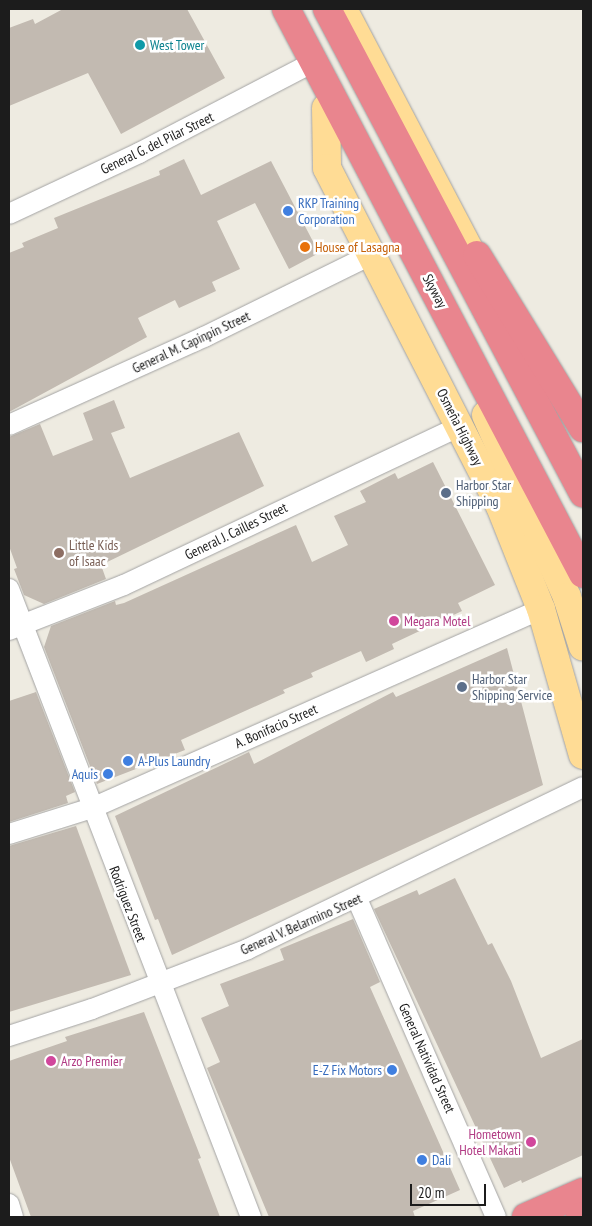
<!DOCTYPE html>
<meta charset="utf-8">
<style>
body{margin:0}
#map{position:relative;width:592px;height:1226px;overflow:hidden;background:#eeebe1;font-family:"PT Sans Narrow",sans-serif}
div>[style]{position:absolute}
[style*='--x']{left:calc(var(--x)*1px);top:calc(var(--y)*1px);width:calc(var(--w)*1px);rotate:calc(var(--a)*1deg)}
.building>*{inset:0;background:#c2bab1}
.roads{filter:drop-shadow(0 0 1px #a3a3a3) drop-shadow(0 0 1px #a3a3a3)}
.street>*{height:20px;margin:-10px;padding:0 10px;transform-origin:10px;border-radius:10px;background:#fff}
.primary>*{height:28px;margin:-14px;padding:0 14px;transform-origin:14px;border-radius:14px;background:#ffdc95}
.highway>*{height:28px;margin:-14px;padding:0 14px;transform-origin:14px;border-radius:14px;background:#e9858e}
.dots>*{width:14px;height:14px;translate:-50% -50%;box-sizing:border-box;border:2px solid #fff;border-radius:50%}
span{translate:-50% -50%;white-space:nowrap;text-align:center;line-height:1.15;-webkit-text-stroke:5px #fff;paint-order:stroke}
.culture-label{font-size:14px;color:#0d838f}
.left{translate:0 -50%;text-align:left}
.street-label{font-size:14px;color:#1c1c1c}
.shop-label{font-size:14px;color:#366cbe}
.right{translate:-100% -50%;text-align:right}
.food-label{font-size:14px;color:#c56008}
.service-label{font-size:14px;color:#4e5e75}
.education-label{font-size:14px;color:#785e54}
.hotel-label{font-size:14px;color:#b23c85}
.frame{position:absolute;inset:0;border:10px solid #1c1c1c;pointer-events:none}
.scale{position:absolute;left:410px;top:1184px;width:76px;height:22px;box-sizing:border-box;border:2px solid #1c1c1c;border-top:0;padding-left:6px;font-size:15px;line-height:18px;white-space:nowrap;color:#1c1c1c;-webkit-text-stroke:4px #fff;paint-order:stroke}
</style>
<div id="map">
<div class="building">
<div style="clip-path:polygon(63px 9px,187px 9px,225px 78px,121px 134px,88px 73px,9px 106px,9px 28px,33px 19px,35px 24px)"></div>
<div style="clip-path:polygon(184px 159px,201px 195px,271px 161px,319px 253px,289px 269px,255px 203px,217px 221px,240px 269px,212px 282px,216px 291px,179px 308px,175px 300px,138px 318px,147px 337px,9px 412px,9px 253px,24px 247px,22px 243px,58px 228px,54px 218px,160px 175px,159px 171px)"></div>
<div style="clip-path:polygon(114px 400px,125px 428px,111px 433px,130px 478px,239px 432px,264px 486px,101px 565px,106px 579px,44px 604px,24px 595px,14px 569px,17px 568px,9px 546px,9px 437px,40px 424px,53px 456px,93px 440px,83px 413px)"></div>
<div style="clip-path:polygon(433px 462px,495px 585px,458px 603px,462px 611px,392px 644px,394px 649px,366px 662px,361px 651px,311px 673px,313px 677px,283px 690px,285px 693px,181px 740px,185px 750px,97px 784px,44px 647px,51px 626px,115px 601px,116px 605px,124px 603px,296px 525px,312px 562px,348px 545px,334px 516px,366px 502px,360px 491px,395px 473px,398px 479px)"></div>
<div style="clip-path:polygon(507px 648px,543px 785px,172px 955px,158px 919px,155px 920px,115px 816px,249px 752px,254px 764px,393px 692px,396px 697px)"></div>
<div style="clip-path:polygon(36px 692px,75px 792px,66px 796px,68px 803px,9px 822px,9px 701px)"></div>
<div style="clip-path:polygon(76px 826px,131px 975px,9px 1012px,9px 846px)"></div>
<div style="clip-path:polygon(455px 878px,488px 945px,492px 943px,511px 981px,541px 1058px,583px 1039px,583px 1155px,522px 1183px,521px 1180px,504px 1188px,374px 909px,417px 890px,419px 895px)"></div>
<div style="clip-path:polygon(353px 919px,380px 982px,370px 987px,460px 1190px,413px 1211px,415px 1217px,269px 1217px,207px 1068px,220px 1062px,201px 1018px,229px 1006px,220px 984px,284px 960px,280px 949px)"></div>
<div style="clip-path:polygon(144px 1012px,201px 1158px,198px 1159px,220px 1217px,31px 1217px,9px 1157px,9px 1061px,67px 1041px,65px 1037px)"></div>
</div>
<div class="roads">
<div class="street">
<div style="--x:9;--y:214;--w:144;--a:-25.1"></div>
<div style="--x:139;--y:153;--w:186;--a:-27.5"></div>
<div style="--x:9;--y:425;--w:214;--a:-24.3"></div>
<div style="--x:204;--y:337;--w:186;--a:-26.2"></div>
<div style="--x:9;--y:589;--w:673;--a:68.93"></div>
<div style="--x:9;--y:630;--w:123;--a:-21.4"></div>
<div style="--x:124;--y:585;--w:372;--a:-25.3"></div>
<div style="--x:9;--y:834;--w:87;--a:-17.4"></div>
<div style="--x:92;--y:808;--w:491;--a:-23.9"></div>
<div style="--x:357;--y:899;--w:347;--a:66.4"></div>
<div style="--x:9;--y:1036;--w:87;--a:-18"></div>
<div style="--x:92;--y:1009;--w:167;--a:-21"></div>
<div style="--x:248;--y:949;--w:372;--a:-25.8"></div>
<div style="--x:9;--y:1204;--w:14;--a:73"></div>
</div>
<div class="primary">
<div style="--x:343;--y:9;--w:303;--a:62.3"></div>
<div style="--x:326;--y:108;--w:60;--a:89"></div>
<div style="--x:327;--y:168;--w:380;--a:62.9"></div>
<div style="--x:500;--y:506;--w:111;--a:68.3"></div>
<div style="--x:541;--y:609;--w:152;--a:74"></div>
<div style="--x:486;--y:415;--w:199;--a:66"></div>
<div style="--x:567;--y:597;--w:52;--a:72.3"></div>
</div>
<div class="highway">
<div style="--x:286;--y:9;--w:638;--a:62.27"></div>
<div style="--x:327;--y:9;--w:548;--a:62.12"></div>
<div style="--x:477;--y:255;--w:203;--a:58.5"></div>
<div style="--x:526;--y:1217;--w:62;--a:-23.7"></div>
<div style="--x:580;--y:1217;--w:3;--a:-18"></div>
</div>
</div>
<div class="dots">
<div style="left:140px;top:45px;background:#0f9aa8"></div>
<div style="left:288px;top:211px;background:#3f7fe0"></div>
<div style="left:305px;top:247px;background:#e8710a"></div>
<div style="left:446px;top:493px;background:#5c6f8a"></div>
<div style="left:59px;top:553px;background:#8d6e63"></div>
<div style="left:394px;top:621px;background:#d1479c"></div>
<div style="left:462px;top:687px;background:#5c6f8a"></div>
<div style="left:128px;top:761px;background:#3f7fe0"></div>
<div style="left:108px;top:774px;background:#3f7fe0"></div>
<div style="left:51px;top:1061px;background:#d1479c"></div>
<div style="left:392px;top:1070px;background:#3f7fe0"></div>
<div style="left:531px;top:1142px;background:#d1479c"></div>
<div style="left:422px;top:1160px;background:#3f7fe0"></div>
</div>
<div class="culture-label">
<span class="left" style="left:150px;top:45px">West Tower</span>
</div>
<div class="street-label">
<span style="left:157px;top:143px;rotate:-26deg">General G. del Pilar Street</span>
<span style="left:435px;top:291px;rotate:62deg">Skyway</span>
<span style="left:191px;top:342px;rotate:-25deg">General M. Capinpin Street</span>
<span style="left:460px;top:427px;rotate:63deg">Osmeña Highway</span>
<span style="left:236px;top:531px;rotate:-26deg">General J. Cailles Street</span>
<span style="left:276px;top:726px;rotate:-24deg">A. Bonifacio Street</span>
<span style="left:128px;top:904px;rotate:69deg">Rodriguez Street</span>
<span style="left:301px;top:924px;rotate:-24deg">General V. Belarmino Street</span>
<span style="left:427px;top:1058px;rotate:66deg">General Natividad Street</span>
</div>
<div class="shop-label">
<span class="left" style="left:298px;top:211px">RKP Training<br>Corporation</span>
<span class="left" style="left:138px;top:761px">A-Plus Laundry</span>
<span class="right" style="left:98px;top:774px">Aquis</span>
<span class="right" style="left:382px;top:1070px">E-Z Fix Motors</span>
<span class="left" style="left:432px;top:1160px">Dali</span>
</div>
<div class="food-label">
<span class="left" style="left:315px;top:247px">House of Lasagna</span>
</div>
<div class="service-label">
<span class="left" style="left:456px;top:493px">Harbor Star<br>Shipping</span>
<span class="left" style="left:472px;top:687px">Harbor Star<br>Shipping Service</span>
</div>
<div class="education-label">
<span class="left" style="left:69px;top:553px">Little Kids<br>of Isaac</span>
</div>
<div class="hotel-label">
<span class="left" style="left:404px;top:621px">Megara Motel</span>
<span class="left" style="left:61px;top:1061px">Arzo Premier</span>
<span class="right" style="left:521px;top:1142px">Hometown<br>Hotel Makati</span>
</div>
<div class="frame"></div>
<div class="scale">20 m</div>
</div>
